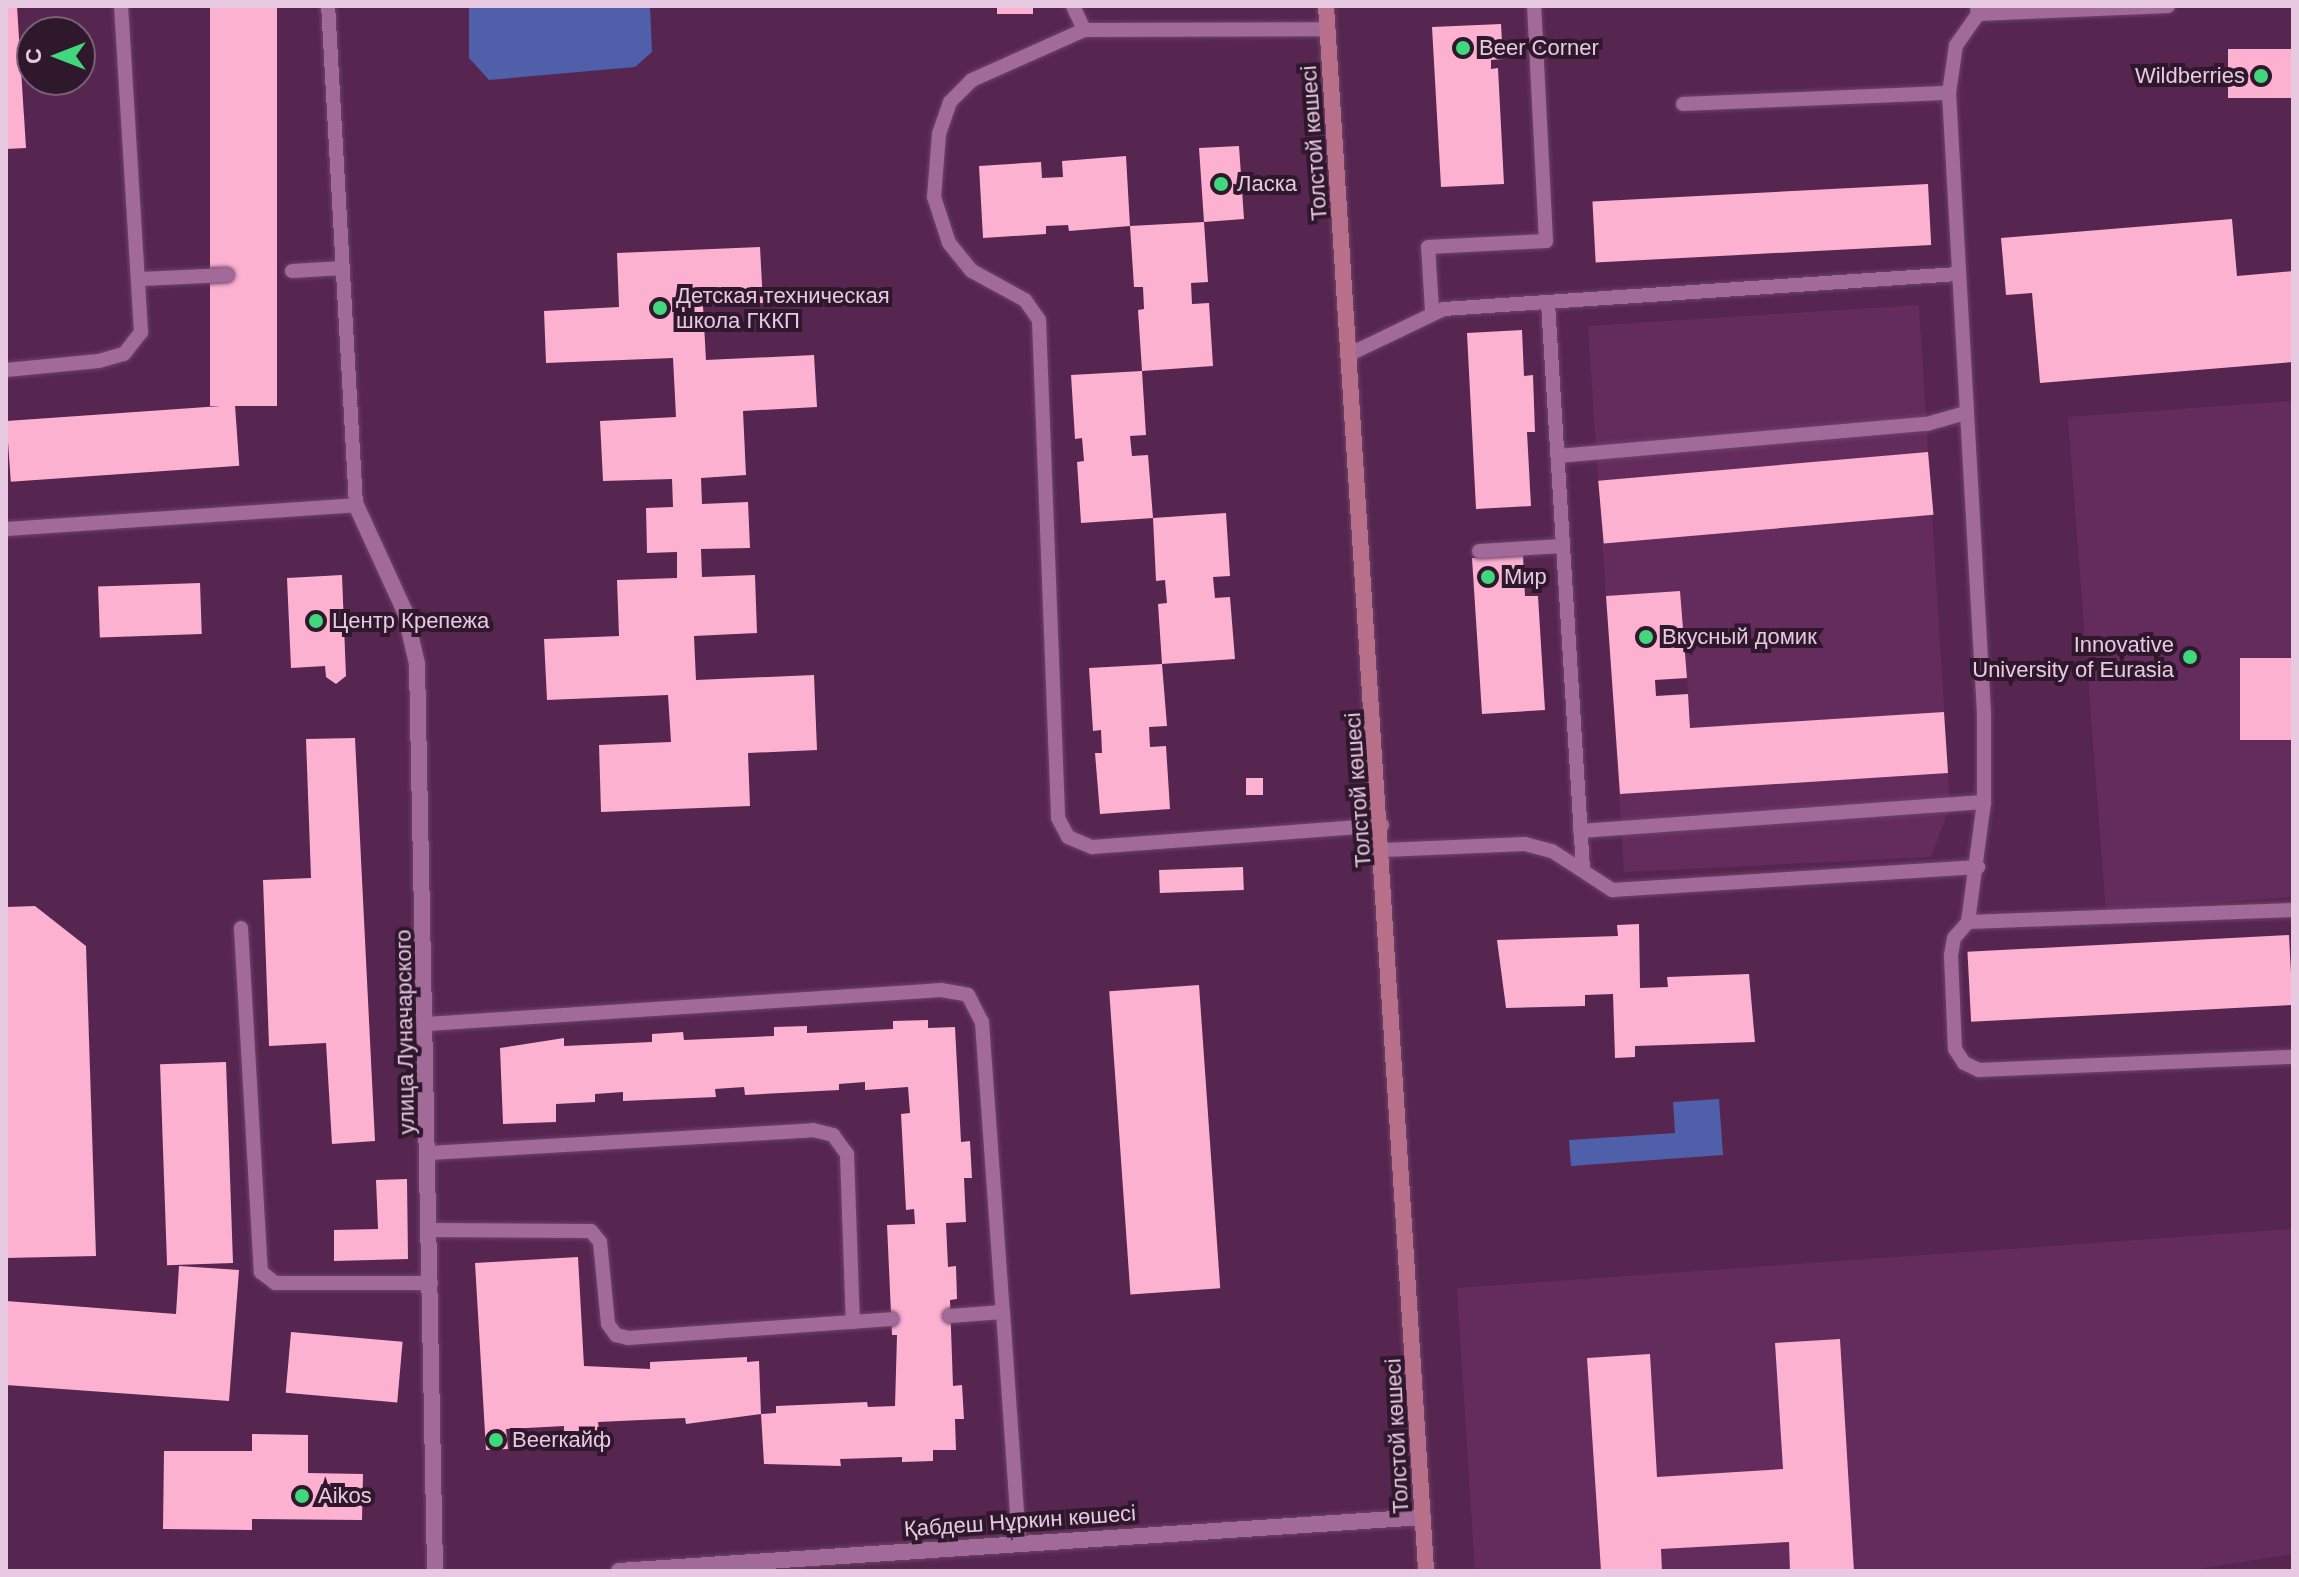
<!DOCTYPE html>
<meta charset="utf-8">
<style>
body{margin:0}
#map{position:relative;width:2299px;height:1577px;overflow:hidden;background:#562550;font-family:Helvetica,sans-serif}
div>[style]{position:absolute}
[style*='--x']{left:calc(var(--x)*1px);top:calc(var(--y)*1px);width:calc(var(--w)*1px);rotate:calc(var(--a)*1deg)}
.built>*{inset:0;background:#642c5d}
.green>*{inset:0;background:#4f5fa9}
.building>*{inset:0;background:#fcb1d1;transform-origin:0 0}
.roads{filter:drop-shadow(0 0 2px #6e4369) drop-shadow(0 0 2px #6e4369)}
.service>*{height:14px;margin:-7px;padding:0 7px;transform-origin:7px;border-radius:7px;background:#a16a99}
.minor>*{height:16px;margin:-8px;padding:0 8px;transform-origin:8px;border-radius:8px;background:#a16a99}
.secondary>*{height:16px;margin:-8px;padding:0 8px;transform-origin:8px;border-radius:8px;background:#b86f8a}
.dots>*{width:22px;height:22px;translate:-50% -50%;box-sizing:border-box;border:4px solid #2f182c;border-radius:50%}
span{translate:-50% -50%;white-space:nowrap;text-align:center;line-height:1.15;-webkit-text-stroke:8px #2f182c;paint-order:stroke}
.poi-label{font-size:22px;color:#e7c9e2}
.left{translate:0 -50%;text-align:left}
.right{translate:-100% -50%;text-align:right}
.street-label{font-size:22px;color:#e7c9e2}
.frame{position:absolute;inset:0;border:8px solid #e7c9e2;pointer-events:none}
.north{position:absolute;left:16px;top:16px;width:80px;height:80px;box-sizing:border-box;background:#2f182c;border:2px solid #795f75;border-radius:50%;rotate:270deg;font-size:22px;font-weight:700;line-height:32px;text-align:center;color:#e7c9e2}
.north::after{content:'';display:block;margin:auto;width:28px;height:36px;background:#41d77c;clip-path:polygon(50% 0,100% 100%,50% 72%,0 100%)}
</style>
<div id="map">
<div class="built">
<div style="clip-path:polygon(1919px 305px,1950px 805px,1931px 857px,1624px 872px,1615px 732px,1690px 728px,1687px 678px,1680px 591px,1606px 596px,1588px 326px)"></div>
<div style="clip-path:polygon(2293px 401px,2293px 897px,2106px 911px,2068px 417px)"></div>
<div style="clip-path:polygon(2293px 1229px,2293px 1554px,2186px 1571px,1475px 1571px,1457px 1288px)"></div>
</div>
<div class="green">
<div style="clip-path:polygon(469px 6px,650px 6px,652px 52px,635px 67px,489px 80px,469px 58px)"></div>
<div style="clip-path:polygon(1719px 1099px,1723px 1155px,1571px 1166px,1569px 1140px,1675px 1133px,1673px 1102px)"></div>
</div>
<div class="building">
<div style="clip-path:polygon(6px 6px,17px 6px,26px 148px,6px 149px)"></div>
<div style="left:210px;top:6px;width:67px;height:400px"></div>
<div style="left:997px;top:6px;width:36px;height:8px"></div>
<div style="clip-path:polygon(1501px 24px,1503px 59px,1491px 60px,1491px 69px,1498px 68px,1504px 184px,1441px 187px,1432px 27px)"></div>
<div style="left:2293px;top:49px;width:49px;height:65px;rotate:90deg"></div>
<div style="clip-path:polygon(1239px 146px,1244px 219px,1204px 222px,1208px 282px,1191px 283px,1192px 304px,1209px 303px,1213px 366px,1142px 371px,1146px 435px,1130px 436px,1132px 456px,1148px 455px,1153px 518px,1081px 523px,1077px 462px,1084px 461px,1082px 438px,1075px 439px,1071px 375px,1142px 371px,1138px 310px,1144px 309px,1143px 287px,1134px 287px,1130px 226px,1204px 222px,1199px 148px)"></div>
<div style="clip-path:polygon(1126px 156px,1130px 226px,1069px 231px,1068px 225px,1046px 226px,1046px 234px,983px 238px,979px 166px,1041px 162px,1042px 178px,1063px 177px,1062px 161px)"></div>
<div style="left:1928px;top:184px;width:61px;height:336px;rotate:87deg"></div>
<div style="clip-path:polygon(2232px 219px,2237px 276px,2293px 271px,2293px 362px,2040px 383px,2032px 293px,2006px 295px,2001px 238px)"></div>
<div style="clip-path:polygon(760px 247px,763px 303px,703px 306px,706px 360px,814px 355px,817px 407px,743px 411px,746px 475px,701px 478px,702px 504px,748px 502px,750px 548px,701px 549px,702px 577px,755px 575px,757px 633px,694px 636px,696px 680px,814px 675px,817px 750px,748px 753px,750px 806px,601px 812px,599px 745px,671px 742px,668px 695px,547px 700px,544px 639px,619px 636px,617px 580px,677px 578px,677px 552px,647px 553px,646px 508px,673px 507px,672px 479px,603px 481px,600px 421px,676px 417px,673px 358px,546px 363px,544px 311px,619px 307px,617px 253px)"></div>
<div style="clip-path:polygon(1522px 330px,1524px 376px,1533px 375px,1535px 432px,1527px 432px,1531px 506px,1476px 509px,1467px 333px)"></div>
<div style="left:235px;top:405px;width:61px;height:229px;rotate:86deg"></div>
<div style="left:1928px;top:452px;width:63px;height:331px;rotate:85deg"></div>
<div style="clip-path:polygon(1226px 513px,1230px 576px,1213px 577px,1215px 598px,1230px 597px,1235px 659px,1162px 664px,1158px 604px,1167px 603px,1165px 580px,1156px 581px,1153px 518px)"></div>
<div style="clip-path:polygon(1523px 555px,1525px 596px,1538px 596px,1545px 710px,1482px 714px,1472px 558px)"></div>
<div style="clip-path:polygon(342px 575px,346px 676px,336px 684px,326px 677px,325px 666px,291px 668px,287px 578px)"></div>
<div style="left:200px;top:583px;width:51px;height:102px;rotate:88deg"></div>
<div style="clip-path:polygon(1680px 591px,1687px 678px,1655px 680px,1656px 696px,1688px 694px,1690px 728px,1944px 712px,1948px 773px,1620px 794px,1606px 596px)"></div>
<div style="left:2293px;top:658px;width:82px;height:53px;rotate:90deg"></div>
<div style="clip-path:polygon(1162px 664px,1167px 726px,1149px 727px,1150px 747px,1166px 746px,1170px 809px,1100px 814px,1095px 753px,1102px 753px,1101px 730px,1093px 731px,1089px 668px)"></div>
<div style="clip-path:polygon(355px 738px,375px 1141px,332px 1144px,326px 1043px,269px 1046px,263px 880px,311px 878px,306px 739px)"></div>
<div style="left:1263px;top:778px;width:17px;height:17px;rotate:90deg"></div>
<div style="left:1243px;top:867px;width:23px;height:84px;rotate:88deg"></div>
<div style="clip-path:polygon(35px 906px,86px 946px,96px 1256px,6px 1258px,6px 907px)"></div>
<div style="clip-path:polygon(1639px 924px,1640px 988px,1668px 987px,1667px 977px,1749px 974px,1755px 1042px,1635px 1046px,1635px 1057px,1615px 1058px,1613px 994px,1585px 995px,1585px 1006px,1506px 1008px,1497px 940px,1618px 936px,1617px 925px)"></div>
<div style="left:2289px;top:935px;width:70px;height:322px;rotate:87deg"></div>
<div style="left:1199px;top:985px;width:304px;height:90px;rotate:86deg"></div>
<div style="clip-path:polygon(928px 1020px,928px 1028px,955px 1027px,961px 1142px,970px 1141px,972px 1178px,964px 1178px,966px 1222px,946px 1223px,948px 1267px,956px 1266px,957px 1299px,950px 1300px,953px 1386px,962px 1385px,964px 1419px,955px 1419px,956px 1450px,933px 1450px,933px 1461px,902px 1462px,902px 1457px,840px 1459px,841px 1466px,764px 1464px,761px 1414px,776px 1413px,776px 1406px,867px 1402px,868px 1407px,895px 1406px,897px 1335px,892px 1335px,887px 1225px,915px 1224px,914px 1209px,906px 1210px,901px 1114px,910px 1113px,908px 1087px,865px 1090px,865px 1082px,839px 1084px,839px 1090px,745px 1095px,744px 1087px,715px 1089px,716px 1097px,623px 1101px,623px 1092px,595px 1094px,595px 1102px,556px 1104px,556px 1122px,503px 1124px,500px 1048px,564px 1038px,564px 1046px,652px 1042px,652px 1034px,683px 1032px,684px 1040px,774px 1036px,774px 1027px,807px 1026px,807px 1033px,893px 1029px,893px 1021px)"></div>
<div style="left:226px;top:1062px;width:201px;height:66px;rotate:88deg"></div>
<div style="clip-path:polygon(407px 1179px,408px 1259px,334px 1261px,334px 1230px,378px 1229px,376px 1180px)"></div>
<div style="clip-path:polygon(578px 1257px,584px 1366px,650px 1369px,650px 1362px,747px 1357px,747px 1362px,759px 1361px,761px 1414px,686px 1424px,685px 1418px,598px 1422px,599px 1430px,564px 1432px,564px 1426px,506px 1429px,508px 1449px,486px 1450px,475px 1263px)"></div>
<div style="clip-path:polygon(179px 1266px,239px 1270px,229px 1401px,6px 1385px,6px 1301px,176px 1314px)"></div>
<div style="left:291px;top:1332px;width:112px;height:61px;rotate:5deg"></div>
<div style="clip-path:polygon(1840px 1339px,1854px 1571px,1790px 1571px,1789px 1542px,1661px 1549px,1662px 1571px,1601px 1571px,1587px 1358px,1650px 1354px,1657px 1477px,1783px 1469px,1775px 1343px)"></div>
<div style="clip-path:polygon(252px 1434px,308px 1435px,308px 1473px,363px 1474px,362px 1520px,252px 1519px,252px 1530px,163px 1529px,164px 1451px,252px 1451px)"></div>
</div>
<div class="roads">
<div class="service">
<div style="--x:1073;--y:6;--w:26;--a:65"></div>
<div style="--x:1084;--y:30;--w:244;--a:-0.2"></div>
<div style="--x:1977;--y:6;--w:8;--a:83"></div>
<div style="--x:1978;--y:14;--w:38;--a:125"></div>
<div style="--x:1956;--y:45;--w:49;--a:98.3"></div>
<div style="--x:1949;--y:93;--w:622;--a:86.77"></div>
<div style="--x:1984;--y:714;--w:88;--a:90"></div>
<div style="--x:1984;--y:802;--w:121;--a:97.6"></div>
<div style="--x:1968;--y:922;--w:325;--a:-2.1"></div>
<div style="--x:1978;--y:14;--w:190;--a:-2.4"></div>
<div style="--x:1084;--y:30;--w:123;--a:155.9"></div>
<div style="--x:972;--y:80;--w:31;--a:135"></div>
<div style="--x:950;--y:102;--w:34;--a:109"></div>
<div style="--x:939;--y:134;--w:63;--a:94.5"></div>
<div style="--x:934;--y:197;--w:48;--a:71.9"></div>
<div style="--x:949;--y:243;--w:36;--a:51"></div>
<div style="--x:972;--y:271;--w:60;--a:28.7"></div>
<div style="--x:1025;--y:300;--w:24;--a:55"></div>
<div style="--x:1039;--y:320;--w:498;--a:87.8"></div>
<div style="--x:1058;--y:818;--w:21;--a:62"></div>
<div style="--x:1068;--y:837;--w:26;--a:23"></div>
<div style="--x:1092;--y:847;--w:291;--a:-4.3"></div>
<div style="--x:1683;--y:104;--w:266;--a:-2.4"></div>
<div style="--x:292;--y:271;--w:51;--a:-3.4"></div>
<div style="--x:141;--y:279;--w:86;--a:-2.7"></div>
<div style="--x:1548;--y:303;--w:567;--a:86.46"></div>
<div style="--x:1432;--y:310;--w:63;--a:-93.6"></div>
<div style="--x:1428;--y:247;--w:118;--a:-2.9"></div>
<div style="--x:1546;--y:241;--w:235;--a:-92.9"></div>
<div style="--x:1352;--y:353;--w:102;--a:-25.6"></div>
<div style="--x:1444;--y:309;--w:514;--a:-3.9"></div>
<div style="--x:6;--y:370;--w:93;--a:-5.5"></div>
<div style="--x:99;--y:361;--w:26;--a:-16"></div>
<div style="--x:124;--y:354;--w:28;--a:-52"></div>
<div style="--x:141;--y:332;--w:327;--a:-93.5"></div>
<div style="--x:1558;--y:456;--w:370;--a:-5"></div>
<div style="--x:1927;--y:424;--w:40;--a:-16"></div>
<div style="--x:6;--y:529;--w:351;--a:-3.9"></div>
<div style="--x:356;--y:505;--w:500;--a:-93.2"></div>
<div style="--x:1479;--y:551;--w:84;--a:-3.4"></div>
<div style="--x:1580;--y:831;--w:405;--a:-4.1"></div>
<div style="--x:1384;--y:850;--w:141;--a:-2.4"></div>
<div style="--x:1525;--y:844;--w:28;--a:15"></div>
<div style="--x:1552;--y:851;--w:72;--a:33"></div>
<div style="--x:1612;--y:890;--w:367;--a:-3.6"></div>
<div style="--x:1968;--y:922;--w:21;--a:131"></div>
<div style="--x:1954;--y:938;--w:17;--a:100"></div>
<div style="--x:1951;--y:955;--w:94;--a:87.6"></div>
<div style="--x:1955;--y:1049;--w:17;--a:57"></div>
<div style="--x:1964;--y:1063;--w:17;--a:25"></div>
<div style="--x:1979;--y:1070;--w:314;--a:-2.4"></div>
<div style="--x:241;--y:928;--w:345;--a:86.7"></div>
<div style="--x:261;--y:1272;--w:18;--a:38"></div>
<div style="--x:275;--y:1283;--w:156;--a:0"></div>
<div style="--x:427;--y:1024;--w:515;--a:-3.78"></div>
<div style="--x:941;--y:990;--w:27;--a:10"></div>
<div style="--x:968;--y:995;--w:30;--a:63"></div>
<div style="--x:982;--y:1022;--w:291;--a:85.9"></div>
<div style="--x:430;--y:1153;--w:384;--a:-3.4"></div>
<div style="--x:813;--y:1130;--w:21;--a:14"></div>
<div style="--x:833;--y:1135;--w:24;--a:54"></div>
<div style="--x:847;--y:1154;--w:168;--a:88"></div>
<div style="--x:431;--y:1230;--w:160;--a:0.4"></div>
<div style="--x:591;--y:1231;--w:14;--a:51"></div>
<div style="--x:600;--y:1242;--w:82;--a:84.4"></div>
<div style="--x:608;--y:1324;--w:14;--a:54"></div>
<div style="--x:616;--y:1335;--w:12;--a:14"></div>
<div style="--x:628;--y:1338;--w:264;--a:-4.1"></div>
<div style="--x:950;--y:1316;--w:53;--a:-4.3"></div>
<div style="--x:1003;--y:1312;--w:231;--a:86"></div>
</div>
<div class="minor">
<div style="--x:356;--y:505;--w:118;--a:65.4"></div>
<div style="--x:405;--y:612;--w:53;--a:77"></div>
<div style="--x:417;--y:664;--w:907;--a:88.86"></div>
<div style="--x:619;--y:1571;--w:806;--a:-3.84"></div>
</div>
<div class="secondary">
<div style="--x:1326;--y:6;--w:1568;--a:86.34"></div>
</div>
</div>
<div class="dots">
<div style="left:1463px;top:48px;background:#41d77c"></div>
<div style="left:2261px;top:76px;background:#41d77c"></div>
<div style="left:1221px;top:184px;background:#41d77c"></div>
<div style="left:660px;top:308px;background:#41d77c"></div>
<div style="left:1488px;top:577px;background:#41d77c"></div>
<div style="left:316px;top:621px;background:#41d77c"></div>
<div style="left:1646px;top:637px;background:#41d77c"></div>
<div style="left:2190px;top:657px;background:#41d77c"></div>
<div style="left:496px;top:1440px;background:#41d77c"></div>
<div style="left:302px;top:1496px;background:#41d77c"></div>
</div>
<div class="poi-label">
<span class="left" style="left:1479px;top:48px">Beer Corner</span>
<span class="right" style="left:2245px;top:76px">Wildberries</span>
<span class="left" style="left:1237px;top:184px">Ласка</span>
<span class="left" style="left:676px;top:308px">Детская техническая<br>школа ГККП</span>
<span class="left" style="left:1504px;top:577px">Мир</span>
<span class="left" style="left:332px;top:621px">Центр Крепежа</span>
<span class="left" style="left:1662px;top:637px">Вкусный домик</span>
<span class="right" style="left:2174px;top:657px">Innovative<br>University of Eurasia</span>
<span class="left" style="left:512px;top:1440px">Beerкайф</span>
<span class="left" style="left:318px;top:1496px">Aikos</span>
</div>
<div class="street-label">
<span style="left:1314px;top:143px;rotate:-94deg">Толстой көшесі</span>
<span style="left:1358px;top:790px;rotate:-94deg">Толстой көшесі</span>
<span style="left:405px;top:1032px;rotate:-91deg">улица Луначарского</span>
<span style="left:1397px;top:1436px;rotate:-93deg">Толстой көшесі</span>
<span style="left:1020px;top:1521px;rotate:-4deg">Қабдеш Нұркин көшесі</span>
</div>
<div class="frame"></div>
<div class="north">С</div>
</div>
